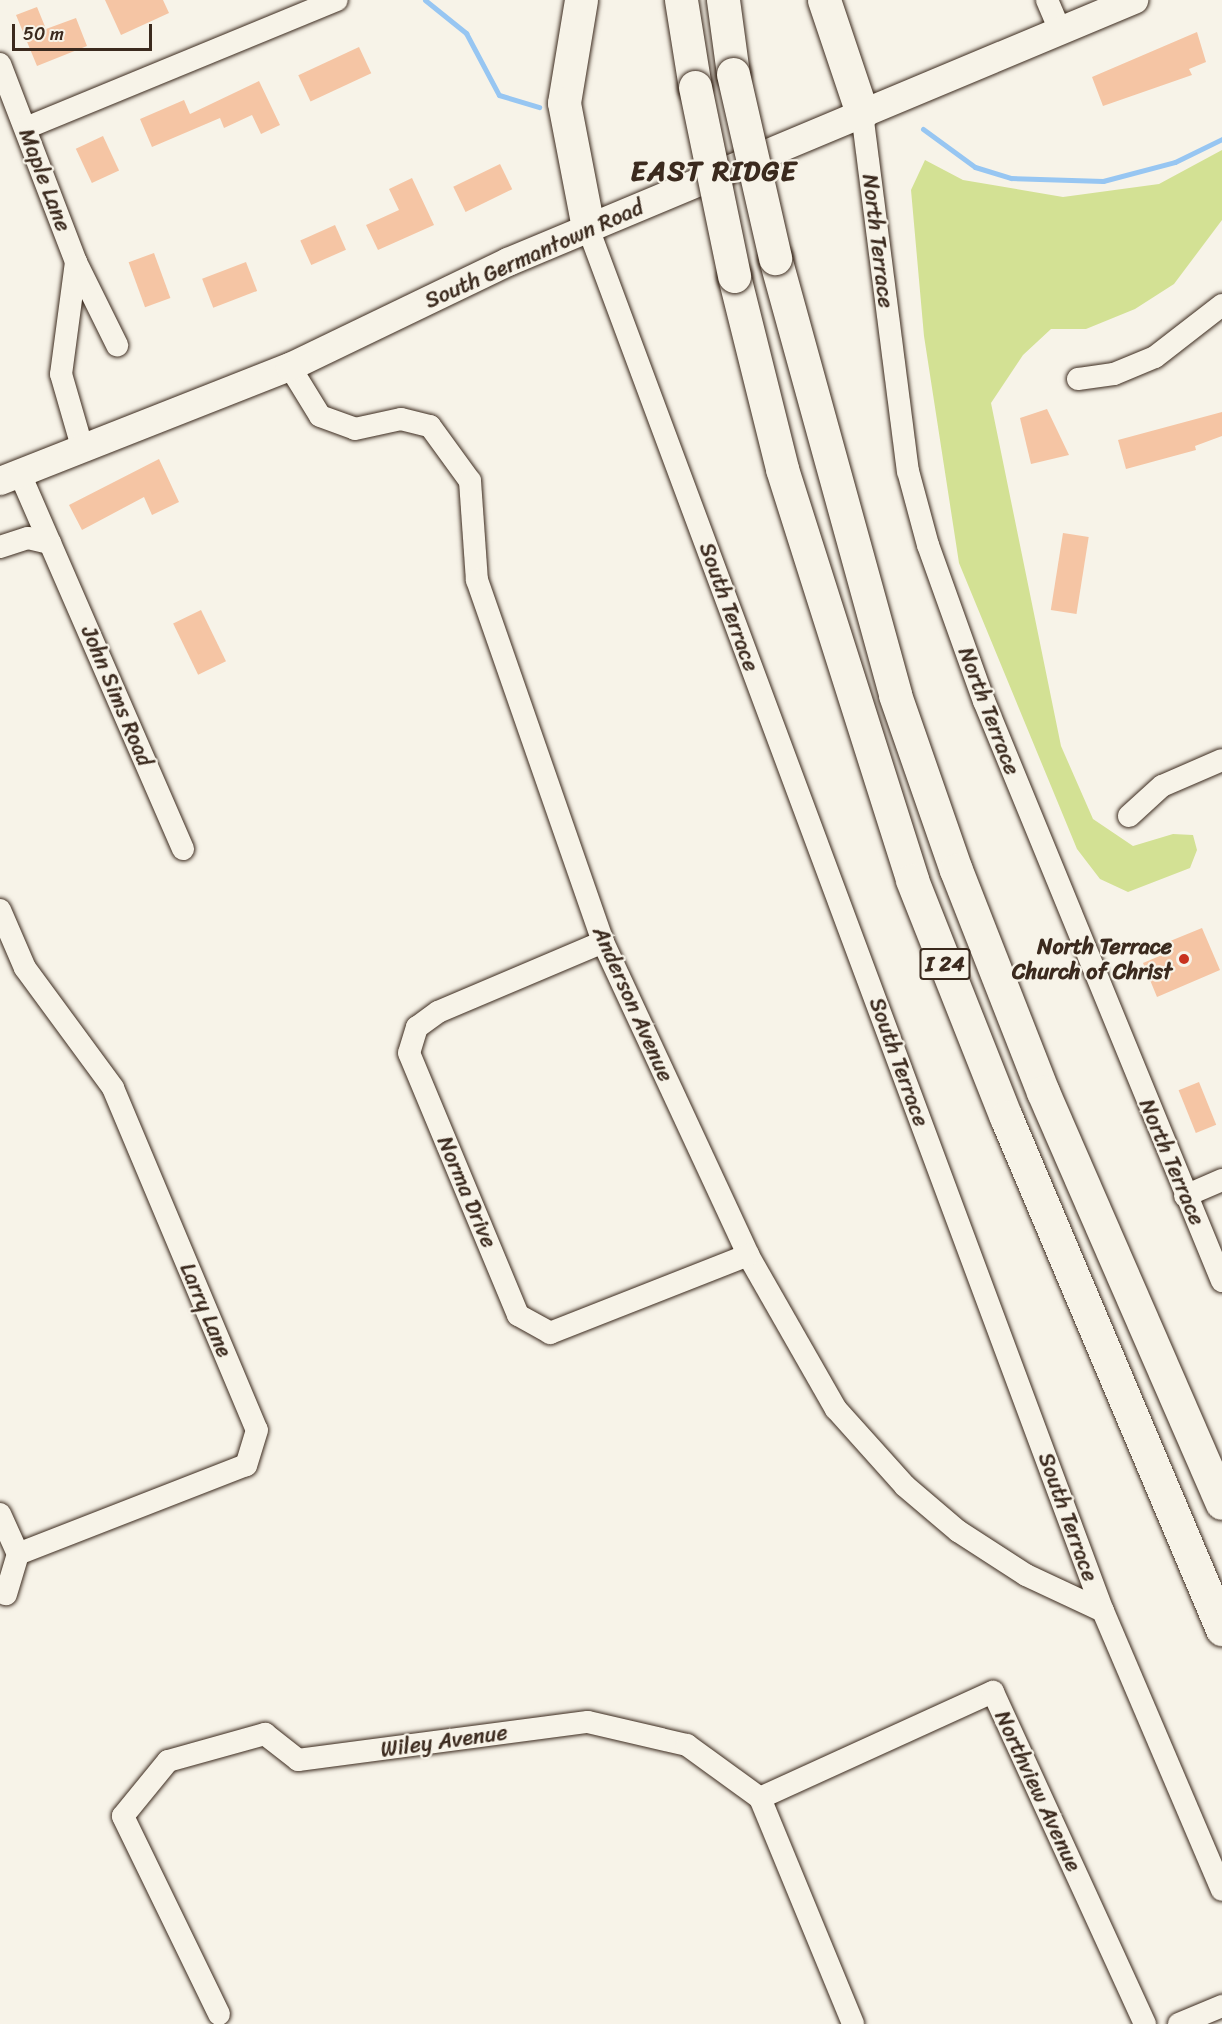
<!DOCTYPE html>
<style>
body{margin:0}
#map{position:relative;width:1222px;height:2024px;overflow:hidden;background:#f7f3e8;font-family:Sriracha,sans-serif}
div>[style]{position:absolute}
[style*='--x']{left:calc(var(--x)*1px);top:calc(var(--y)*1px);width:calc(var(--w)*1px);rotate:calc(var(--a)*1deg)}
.green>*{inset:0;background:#d3e194}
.stream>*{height:5px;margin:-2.5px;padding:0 2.5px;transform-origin:2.5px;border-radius:2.5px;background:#97c6f2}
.building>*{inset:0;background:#f5c5a4;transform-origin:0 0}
.roads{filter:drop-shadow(0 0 2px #3b2a1e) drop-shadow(0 0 2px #3b2a1e)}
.minor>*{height:22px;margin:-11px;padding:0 11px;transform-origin:11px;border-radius:11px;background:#f7f3e8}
.major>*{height:28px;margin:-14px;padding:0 14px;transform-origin:14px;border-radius:14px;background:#f7f3e8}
.highway>*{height:33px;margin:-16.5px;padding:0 16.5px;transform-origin:16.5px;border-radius:16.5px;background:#f7f3e8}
.bridges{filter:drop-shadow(0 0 2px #3b2a1e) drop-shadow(0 0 2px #3b2a1e)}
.highway-bridge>*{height:33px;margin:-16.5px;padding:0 16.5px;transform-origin:16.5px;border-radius:16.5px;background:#f7f3e8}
.dots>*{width:16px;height:16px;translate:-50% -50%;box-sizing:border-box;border:3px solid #f7f3e8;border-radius:50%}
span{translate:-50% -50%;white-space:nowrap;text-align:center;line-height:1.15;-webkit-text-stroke:4.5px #f7f3e8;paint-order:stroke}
.shield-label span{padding:2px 4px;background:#f7f3e8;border:2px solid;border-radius:4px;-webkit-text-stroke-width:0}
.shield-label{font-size:21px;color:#3b2a1e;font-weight:700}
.street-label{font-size:22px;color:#3b2a1e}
.poi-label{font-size:22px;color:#3b2a1e;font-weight:700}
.right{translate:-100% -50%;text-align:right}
.district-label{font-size:28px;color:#3b2a1e;font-weight:700;letter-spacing:1.5px}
.scale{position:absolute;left:12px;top:24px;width:140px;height:27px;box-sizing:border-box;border:3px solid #3b2a1e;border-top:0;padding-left:8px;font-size:18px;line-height:21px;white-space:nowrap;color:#3b2a1e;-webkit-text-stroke:4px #f7f3e8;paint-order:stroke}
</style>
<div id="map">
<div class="green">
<div style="clip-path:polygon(1222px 150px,1222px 220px,1174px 284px,1135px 309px,1086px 329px,1051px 329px,1023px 355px,991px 403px,1061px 746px,1093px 819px,1133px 846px,1173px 834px,1193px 835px,1197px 850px,1190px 868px,1128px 892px,1100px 879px,1077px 849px,959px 563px,924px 336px,911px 190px,925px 160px,963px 180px,1063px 197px,1159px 184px)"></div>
</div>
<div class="stream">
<div style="--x:425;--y:0;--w:53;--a:38.8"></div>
<div style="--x:466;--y:33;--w:70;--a:62"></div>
<div style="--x:499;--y:95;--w:42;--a:16.7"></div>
<div style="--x:923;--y:129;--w:64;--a:36.2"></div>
<div style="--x:975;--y:167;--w:38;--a:17"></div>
<div style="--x:1011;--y:178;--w:92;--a:1.9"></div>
<div style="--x:1103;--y:181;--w:74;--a:-14.8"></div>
<div style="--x:1175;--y:162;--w:52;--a:-26.1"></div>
</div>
<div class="building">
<div style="clip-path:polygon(105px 0,163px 0,169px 13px,121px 35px)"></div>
<div style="clip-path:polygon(37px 7px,46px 29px,76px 18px,87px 46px,37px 66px,16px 15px)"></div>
<div style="clip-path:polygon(1197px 32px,1206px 62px,1189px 69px,1192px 75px,1103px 106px,1092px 77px)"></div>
<div style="left:359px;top:47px;width:29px;height:67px;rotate:65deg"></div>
<div style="clip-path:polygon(259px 81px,280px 125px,261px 134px,252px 115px,224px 128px,220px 118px,152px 147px,140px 119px,184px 100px,190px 114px)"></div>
<div style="left:103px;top:136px;width:38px;height:30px;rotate:65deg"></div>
<div style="left:500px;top:164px;width:28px;height:52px;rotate:64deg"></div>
<div style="clip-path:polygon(412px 178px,434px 225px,378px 250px,366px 225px,399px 210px,389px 189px)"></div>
<div style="left:335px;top:225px;width:27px;height:38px;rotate:66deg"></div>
<div style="left:154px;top:253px;width:48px;height:27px;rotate:70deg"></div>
<div style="left:246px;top:262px;width:31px;height:47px;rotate:69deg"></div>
<div style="clip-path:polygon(1047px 409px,1069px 455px,1031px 464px,1020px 418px)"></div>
<div style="clip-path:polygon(1222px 412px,1222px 436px,1195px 446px,1196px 450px,1126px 469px,1118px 440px)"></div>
<div style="clip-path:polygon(159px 459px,179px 502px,152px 515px,144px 497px,82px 530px,69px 505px)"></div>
<div style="left:1063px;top:533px;width:26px;height:78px;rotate:9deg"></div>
<div style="left:201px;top:610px;width:57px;height:31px;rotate:64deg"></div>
<div style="clip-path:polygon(1202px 928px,1220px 970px,1157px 997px,1143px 963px,1162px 955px,1158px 946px)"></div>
<div style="left:1199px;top:1082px;width:46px;height:22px;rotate:68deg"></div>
</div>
<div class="roads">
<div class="minor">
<div style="--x:1047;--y:0;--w:34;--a:67"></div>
<div style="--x:0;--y:64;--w:212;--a:69"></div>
<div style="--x:76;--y:262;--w:113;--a:97.6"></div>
<div style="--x:61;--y:374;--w:79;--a:73.9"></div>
<div style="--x:862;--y:113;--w:361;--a:82.7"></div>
<div style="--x:908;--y:471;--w:77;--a:74.9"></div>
<div style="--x:928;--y:545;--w:166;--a:70.3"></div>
<div style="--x:984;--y:701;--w:627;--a:67.69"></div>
<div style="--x:26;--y:128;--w:336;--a:-22.4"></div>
<div style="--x:588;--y:228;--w:1476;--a:69.58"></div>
<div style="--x:1103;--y:1611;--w:303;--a:66.9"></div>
<div style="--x:76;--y:262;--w:93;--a:63.7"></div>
<div style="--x:290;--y:367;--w:57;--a:58.5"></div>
<div style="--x:320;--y:416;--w:37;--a:20"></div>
<div style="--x:355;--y:429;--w:47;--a:-12.3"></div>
<div style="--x:401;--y:419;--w:30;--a:14"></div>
<div style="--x:430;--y:426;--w:68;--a:54"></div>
<div style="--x:470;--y:481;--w:99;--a:86"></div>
<div style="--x:477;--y:580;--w:383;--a:70.8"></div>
<div style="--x:603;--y:942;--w:345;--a:65.1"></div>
<div style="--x:748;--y:1255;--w:177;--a:60.3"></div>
<div style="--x:836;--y:1409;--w:103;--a:48.1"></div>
<div style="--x:905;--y:1486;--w:70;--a:40.3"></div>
<div style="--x:958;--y:1531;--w:81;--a:32.9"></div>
<div style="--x:1026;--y:1575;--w:85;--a:25.1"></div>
<div style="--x:1078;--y:379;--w:36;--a:-8"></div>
<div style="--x:1114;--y:374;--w:44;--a:-22.5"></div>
<div style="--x:1155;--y:357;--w:85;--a:-37.8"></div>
<div style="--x:20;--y:474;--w:409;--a:66.5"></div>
<div style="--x:0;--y:547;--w:29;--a:-18"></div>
<div style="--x:28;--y:538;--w:23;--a:13"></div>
<div style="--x:1129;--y:816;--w:45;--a:-42.3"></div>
<div style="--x:1162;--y:786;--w:65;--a:-23.4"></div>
<div style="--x:0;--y:910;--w:63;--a:66.7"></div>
<div style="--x:25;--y:968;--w:149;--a:53.7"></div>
<div style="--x:113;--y:1088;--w:371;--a:67.2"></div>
<div style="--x:257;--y:1430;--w:37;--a:107"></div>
<div style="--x:246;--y:1465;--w:245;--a:158.7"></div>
<div style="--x:18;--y:1554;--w:42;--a:106.7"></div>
<div style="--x:603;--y:942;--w:179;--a:157"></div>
<div style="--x:438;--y:1012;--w:26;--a:144"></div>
<div style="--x:417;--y:1027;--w:27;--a:107"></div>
<div style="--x:409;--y:1053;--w:284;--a:67.4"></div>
<div style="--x:518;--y:1315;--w:37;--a:29"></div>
<div style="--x:550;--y:1333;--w:213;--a:-21.5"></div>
<div style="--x:1185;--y:1196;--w:40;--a:-23.4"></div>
<div style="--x:0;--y:1514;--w:44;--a:65.8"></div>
<div style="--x:760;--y:1798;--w:256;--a:-24.5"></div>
<div style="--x:993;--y:1692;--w:365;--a:65.4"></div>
<div style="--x:219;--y:2014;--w:220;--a:-115.9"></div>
<div style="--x:123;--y:1816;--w:71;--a:-50.7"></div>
<div style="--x:168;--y:1761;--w:101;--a:-15.6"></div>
<div style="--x:265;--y:1734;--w:42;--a:38.2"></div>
<div style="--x:298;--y:1760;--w:292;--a:-7.5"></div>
<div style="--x:588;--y:1722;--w:102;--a:13.1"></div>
<div style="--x:687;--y:1745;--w:90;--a:36"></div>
<div style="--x:760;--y:1798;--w:244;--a:67.6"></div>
<div style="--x:1179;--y:2024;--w:47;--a:-22.7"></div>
</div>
<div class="major">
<div style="--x:0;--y:481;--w:312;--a:-21.5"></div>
<div style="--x:290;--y:367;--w:242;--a:-25.7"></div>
<div style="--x:508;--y:262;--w:679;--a:-22.71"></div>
</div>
<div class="highway">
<div style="--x:581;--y:0;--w:104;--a:99.4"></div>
<div style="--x:564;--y:103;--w:127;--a:79.1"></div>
<div style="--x:681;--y:0;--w:88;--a:80.9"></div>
<div style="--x:723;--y:0;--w:75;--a:82.3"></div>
<div style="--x:824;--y:0;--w:119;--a:71.4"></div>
<div style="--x:775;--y:258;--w:453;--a:74.6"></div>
<div style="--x:895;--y:695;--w:185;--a:70.8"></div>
<div style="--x:956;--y:870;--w:238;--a:68.6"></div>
<div style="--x:1043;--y:1092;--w:448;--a:66.5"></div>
<div style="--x:734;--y:276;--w:199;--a:76"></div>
<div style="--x:782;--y:469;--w:431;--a:72.4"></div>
<div style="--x:912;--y:880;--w:255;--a:68.4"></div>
<div style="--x:1006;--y:1117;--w:556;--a:67.13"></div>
</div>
</div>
<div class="bridges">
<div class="highway-bridge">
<div style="--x:733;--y:74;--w:189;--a:77.1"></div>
<div style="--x:695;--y:87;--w:193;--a:78.3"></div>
</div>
</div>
<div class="dots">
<div style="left:1184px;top:959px;background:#c8321e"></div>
</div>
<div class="shield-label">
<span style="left:945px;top:964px">I 24</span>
</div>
<div class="street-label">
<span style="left:45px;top:180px;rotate:69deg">Maple Lane</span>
<span style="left:878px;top:241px;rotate:83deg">North Terrace</span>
<span style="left:534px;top:254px;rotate:-24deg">South Germantown Road</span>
<span style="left:729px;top:607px;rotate:70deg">South Terrace</span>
<span style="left:117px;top:696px;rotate:67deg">John Sims Road</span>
<span style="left:989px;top:711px;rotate:69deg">North Terrace</span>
<span style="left:633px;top:1004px;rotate:66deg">Anderson Avenue</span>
<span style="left:899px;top:1062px;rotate:70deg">South Terrace</span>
<span style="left:1172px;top:1162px;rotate:67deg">North Terrace</span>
<span style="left:467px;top:1192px;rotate:67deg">Norma Drive</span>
<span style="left:206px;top:1310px;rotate:67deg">Larry Lane</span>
<span style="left:1068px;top:1517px;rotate:70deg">South Terrace</span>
<span style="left:444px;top:1741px;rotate:-8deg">Wiley Avenue</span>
<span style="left:1038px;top:1791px;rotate:65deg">Northview Avenue</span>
</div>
<div class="poi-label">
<span class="right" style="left:1172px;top:959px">North Terrace<br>Church of Christ</span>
</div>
<div class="district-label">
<span style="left:714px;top:171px">EAST RIDGE</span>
</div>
<div class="scale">50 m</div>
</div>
